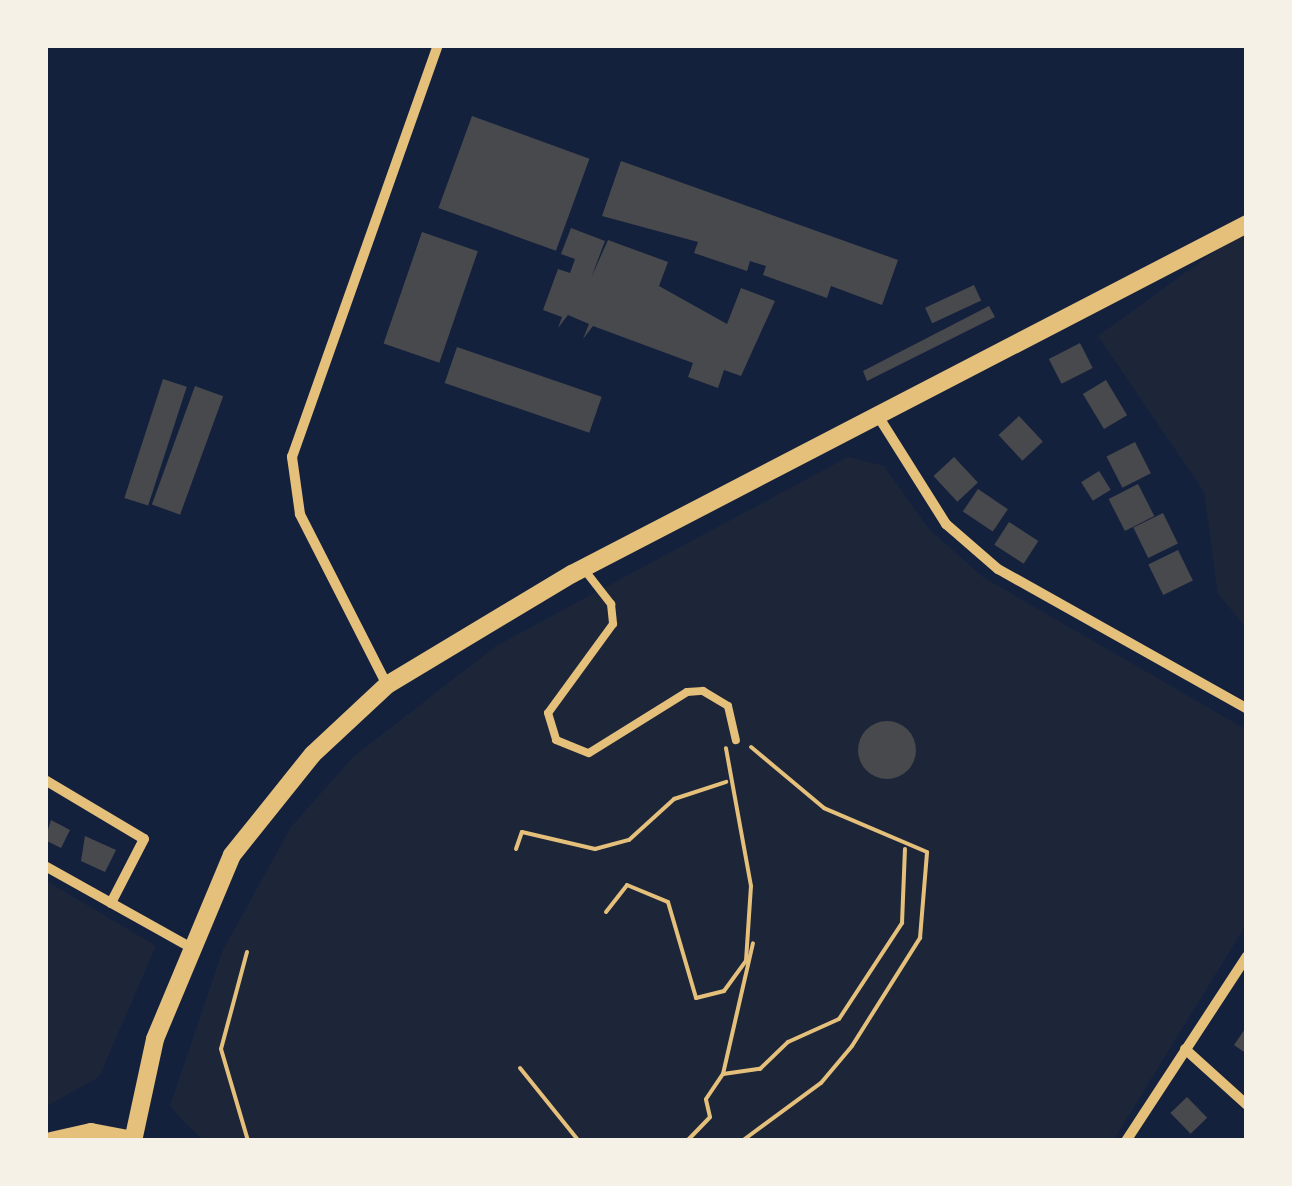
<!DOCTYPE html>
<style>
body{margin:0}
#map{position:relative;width:1292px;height:1186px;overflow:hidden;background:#14213d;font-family:Cabin,sans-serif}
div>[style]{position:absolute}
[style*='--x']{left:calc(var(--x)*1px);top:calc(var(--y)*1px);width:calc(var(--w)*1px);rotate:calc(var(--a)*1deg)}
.green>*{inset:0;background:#1d2539}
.building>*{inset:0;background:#48494c;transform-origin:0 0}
.round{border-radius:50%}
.path>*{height:4px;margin:-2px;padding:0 2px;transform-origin:2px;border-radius:2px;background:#e5c07b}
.service>*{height:8px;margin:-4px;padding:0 4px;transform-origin:4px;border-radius:4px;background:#e5c07b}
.minor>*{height:10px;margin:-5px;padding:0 5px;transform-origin:5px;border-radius:5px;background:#e5c07b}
.tertiary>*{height:18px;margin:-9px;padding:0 9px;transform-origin:9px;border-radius:9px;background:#e5c07b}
span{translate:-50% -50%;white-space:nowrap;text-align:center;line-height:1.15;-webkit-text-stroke:8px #f6f1e7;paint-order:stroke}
.frame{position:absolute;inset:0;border:48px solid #f6f1e7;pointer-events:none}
</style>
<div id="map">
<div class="green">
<div style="clip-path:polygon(1247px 228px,1247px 629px,1218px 594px,1204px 492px,1098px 336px)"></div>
<div style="clip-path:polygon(848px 457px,884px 466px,928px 528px,983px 577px,1247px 730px,1247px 923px,1113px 1141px,205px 1141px,186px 1124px,170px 1106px,223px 950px,291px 827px,353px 757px,496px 646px)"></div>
<div style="clip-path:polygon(45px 880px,156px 946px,99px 1077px,45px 1107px)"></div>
</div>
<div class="building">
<div style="left:472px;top:116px;width:125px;height:98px;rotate:20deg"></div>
<div style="clip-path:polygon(621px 161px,898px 260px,882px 305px,831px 286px,827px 298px,763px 275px,766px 266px,750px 261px,747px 271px,694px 253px,698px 242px,602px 216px)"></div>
<div style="clip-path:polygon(571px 228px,605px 241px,591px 278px,608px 240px,668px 262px,659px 286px,727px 324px,741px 288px,775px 301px,741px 376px,724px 370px,718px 388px,688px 377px,693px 363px,593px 326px,583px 339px,589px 324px,568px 315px,558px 328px,562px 317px,543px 310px,558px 269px,570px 273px,575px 259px,561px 254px)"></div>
<div style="left:422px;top:232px;width:59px;height:118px;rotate:19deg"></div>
<div style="left:974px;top:285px;width:17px;height:54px;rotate:65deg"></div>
<div style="clip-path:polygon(989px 306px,995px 317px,867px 381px,863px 371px)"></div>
<div style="left:1080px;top:343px;width:28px;height:35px;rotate:63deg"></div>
<div style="left:457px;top:347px;width:153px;height:38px;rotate:19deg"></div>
<div style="left:163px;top:379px;width:25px;height:125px;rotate:18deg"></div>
<div style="left:1106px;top:380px;width:41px;height:27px;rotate:59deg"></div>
<div style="left:195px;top:386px;width:30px;height:126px;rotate:20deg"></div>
<div style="left:1019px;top:416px;width:35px;height:28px;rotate:47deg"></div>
<div style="left:1135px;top:442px;width:35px;height:32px;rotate:63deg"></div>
<div style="left:954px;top:457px;width:35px;height:28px;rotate:47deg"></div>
<div style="left:1099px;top:471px;width:22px;height:21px;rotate:58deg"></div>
<div style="left:1138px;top:484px;width:36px;height:33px;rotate:63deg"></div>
<div style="left:978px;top:489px;width:36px;height:27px;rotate:34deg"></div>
<div style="left:1163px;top:513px;width:34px;height:33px;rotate:64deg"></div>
<div style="left:1009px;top:522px;width:35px;height:27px;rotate:33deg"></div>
<div style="left:1178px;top:550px;width:34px;height:33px;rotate:64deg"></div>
<div class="round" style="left:858px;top:721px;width:58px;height:58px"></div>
<div style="clip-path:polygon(51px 820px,70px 830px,61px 848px,45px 840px)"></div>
<div style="clip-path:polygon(85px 836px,116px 850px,105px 872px,81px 861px)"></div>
<div style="clip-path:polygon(1247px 1026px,1247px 1054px,1234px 1045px)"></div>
<div style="left:1187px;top:1097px;width:29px;height:23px;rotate:46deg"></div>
</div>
<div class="path">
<div style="--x:516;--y:849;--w:18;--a:-71"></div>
<div style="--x:522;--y:832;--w:75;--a:13.1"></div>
<div style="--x:595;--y:849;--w:35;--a:-15"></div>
<div style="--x:629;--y:840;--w:61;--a:-42.3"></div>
<div style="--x:674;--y:799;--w:55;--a:-18.1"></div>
<div style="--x:606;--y:912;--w:34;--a:-52"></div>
<div style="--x:627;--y:885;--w:44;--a:22.5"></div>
<div style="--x:668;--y:902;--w:100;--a:73.7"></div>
<div style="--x:696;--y:998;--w:29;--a:-14"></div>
<div style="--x:724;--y:991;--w:37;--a:-54"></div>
<div style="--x:746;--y:961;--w:75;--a:-86.2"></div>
<div style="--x:751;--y:886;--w:140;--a:-100.3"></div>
<div style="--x:247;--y:952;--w:100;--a:105"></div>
<div style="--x:221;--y:1049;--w:96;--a:73.6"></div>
<div style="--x:520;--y:1068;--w:94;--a:51.1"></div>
<div style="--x:723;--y:1074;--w:134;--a:-77.1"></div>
<div style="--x:687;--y:1141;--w:33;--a:-46"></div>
<div style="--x:710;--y:1117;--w:18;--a:-103"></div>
<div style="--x:706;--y:1099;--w:30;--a:-56"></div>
<div style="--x:723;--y:1074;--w:37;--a:-8"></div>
<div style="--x:760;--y:1069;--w:39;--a:-44"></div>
<div style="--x:788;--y:1042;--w:56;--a:-24.3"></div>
<div style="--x:839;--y:1019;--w:115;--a:-56.7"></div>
<div style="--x:902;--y:923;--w:74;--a:-87.7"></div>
<div style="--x:742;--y:1141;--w:98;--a:-36.3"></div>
<div style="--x:821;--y:1083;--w:48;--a:-50"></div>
<div style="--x:852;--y:1046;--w:128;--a:-57.8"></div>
<div style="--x:920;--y:938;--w:86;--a:-85.3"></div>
<div style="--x:927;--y:852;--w:112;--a:-156.9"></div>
<div style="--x:824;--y:808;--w:95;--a:-140.1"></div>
</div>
<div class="service">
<div style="--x:583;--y:568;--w:46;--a:52.1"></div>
<div style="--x:611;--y:604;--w:20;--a:84"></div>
<div style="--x:613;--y:624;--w:110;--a:126.1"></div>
<div style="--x:548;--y:713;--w:28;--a:73"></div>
<div style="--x:556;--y:740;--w:35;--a:22"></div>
<div style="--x:589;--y:753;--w:115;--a:-31.9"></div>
<div style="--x:687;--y:692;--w:16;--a:-4"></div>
<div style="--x:703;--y:691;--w:29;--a:31"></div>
<div style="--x:728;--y:706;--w:35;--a:77"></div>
</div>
<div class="minor">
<div style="--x:878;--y:416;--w:128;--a:57.8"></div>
<div style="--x:946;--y:524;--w:69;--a:40.9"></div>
<div style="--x:998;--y:569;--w:286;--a:29.3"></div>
<div style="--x:387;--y:685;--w:192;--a:-117"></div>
<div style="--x:300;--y:514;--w:58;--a:-98"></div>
<div style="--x:292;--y:457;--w:437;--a:-70.5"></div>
<div style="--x:45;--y:780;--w:115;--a:30.8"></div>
<div style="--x:144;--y:839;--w:72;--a:117.3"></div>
<div style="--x:45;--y:866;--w:164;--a:29.2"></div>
<div style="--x:1185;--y:1049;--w:84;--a:42.1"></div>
<div style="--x:1126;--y:1141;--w:221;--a:-56.8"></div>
</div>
<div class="tertiary">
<div style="--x:51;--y:1141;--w:41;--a:-12.7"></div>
<div style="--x:91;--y:1132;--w:43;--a:10.8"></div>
<div style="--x:133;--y:1141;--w:104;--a:-77.8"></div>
<div style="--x:155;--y:1039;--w:199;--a:-67.3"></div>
<div style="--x:232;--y:855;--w:129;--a:-51.3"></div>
<div style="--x:313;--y:754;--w:101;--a:-43"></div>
<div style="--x:387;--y:685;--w:216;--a:-31"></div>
<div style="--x:572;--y:574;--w:760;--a:-27.41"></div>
</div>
<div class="frame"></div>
</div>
